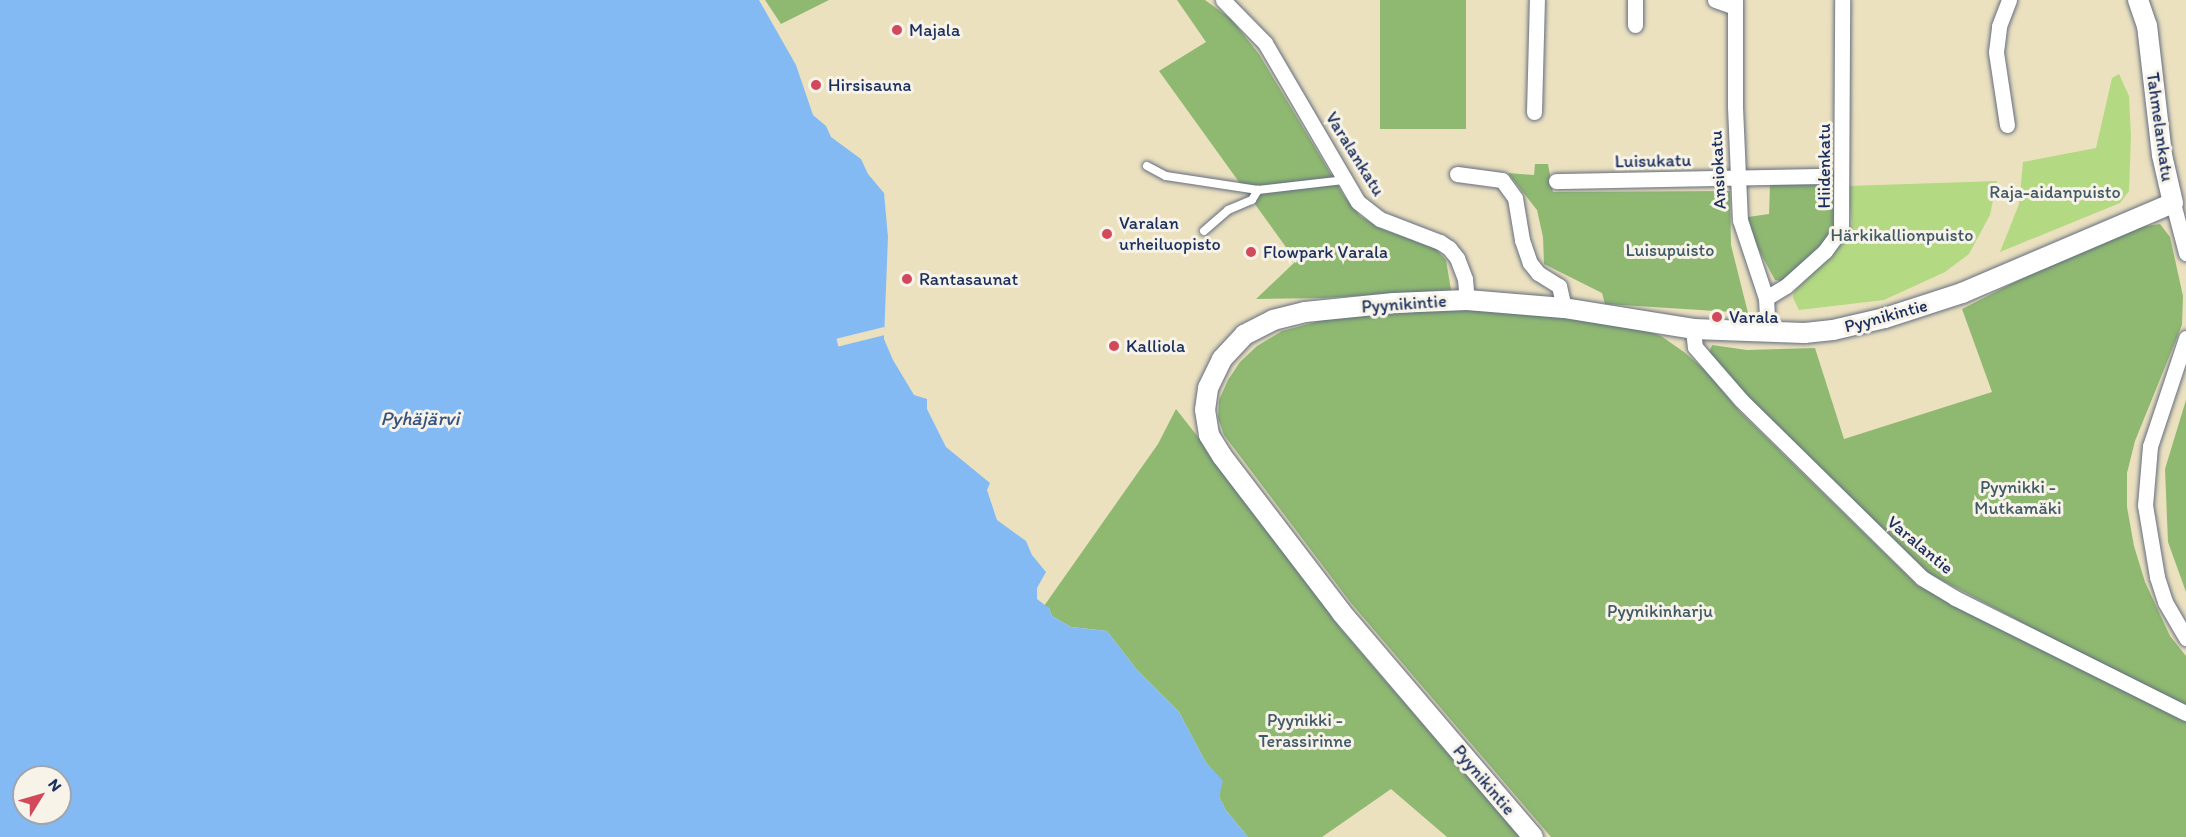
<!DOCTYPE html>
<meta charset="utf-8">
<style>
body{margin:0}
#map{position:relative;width:2186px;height:837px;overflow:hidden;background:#ebe1bf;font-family:Itim,sans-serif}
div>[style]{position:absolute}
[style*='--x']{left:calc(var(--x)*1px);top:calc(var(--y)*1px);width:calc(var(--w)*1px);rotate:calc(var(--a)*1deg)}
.green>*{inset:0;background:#b4d983}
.forest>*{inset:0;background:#8fb971;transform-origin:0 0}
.water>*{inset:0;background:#84baf3}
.pier>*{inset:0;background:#ebe1bf;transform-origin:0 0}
.roads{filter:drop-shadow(0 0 2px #646d80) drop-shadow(0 0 2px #646d80)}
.service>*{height:8px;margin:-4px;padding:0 4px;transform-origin:4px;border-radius:4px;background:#fff}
.minor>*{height:15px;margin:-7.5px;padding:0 7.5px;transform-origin:7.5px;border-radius:7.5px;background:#fff}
.tertiary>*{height:20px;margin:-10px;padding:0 10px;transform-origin:10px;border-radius:10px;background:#fff}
.dots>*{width:16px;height:16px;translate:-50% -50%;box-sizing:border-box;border:3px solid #f7f3e8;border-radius:50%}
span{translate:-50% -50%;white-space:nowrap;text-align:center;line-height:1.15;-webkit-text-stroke:6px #f7f3e8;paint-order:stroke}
.poi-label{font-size:18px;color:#1b2f5e}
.left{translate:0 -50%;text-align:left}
.street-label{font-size:18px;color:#1b2f5e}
.park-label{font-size:18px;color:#415a67}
.water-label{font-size:20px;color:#355283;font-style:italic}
.north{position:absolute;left:12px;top:765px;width:60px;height:60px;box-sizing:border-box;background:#f7f3e8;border:2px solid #9fa5b1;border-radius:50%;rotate:53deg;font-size:16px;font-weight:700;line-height:24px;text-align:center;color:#1b2f5e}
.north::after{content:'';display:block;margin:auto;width:21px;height:27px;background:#d1495b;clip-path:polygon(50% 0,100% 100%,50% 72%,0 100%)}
</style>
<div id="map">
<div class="green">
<div style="clip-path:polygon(2119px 74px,2129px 96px,2131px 136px,2129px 191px,2120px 203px,2000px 252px,2019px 204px,2023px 162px,2096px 148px,2112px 78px)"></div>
<div style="clip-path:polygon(1997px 181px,1990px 215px,1969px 254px,1945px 272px,1884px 300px,1799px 310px,1793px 298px,1794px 292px,1847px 238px,1852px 224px,1848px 186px)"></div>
</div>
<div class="forest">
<div style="clip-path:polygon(765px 0,829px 0,781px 24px)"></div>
<div style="clip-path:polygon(1177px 0,1205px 0,1231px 19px,1259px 54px,1344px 196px,1360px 216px,1381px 229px,1434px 247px,1446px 260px,1451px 290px,1324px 298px,1256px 299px,1296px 261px,1159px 71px,1206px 42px)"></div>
<div style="left:1380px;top:0;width:86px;height:129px"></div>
<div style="clip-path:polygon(1535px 164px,1548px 164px,1553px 192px,1730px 191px,1731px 245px,1748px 313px,1605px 304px,1602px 293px,1544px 264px,1543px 237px,1537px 210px,1508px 173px,1534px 175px)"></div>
<div style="clip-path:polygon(1837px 170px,1837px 217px,1831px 236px,1783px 281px,1775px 280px,1755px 243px,1748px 217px,1769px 214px,1770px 185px,1826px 185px,1826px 171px)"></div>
<div style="clip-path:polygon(2160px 224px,2170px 237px,2183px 296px,2182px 325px,2135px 441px,2127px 473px,2127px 507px,2134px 546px,2145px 582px,2170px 636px,2186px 656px,2186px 709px,1930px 574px,1754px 406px,1709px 353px,1712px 345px,1747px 350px,1815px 348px,1844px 439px,1992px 392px,1962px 309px,2041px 269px,2140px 227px)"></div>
<div style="clip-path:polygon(1466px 308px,1502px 310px,1636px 327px,1661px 336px,1684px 352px,1705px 370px,1740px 412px,1917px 585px,2186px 722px,2186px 837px,1551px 837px,1351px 603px,1224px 435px,1218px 418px,1219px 400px,1228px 380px,1240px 362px,1257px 346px,1282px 331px,1327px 319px)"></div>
<div style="clip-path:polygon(2186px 400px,2186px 592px,2168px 542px,2165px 469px)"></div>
<div style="clip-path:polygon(1176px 409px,1265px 522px,1340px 628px,1520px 837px,1447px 837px,1391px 789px,1322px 837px,1248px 837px,1225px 809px,1219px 796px,1222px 781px,1205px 761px,1179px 712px,1137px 670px,1107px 631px,1071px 627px,1052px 616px,1049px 608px,1044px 606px,1158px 444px)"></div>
</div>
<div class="water">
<div style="clip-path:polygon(evenodd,0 0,759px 0,796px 65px,813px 115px,826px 126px,831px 137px,861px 159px,868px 174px,884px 193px,888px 237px,884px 339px,893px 360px,914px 395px,927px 399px,927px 409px,946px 447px,990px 483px,987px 490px,997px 520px,1026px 541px,1032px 555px,1046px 572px,1037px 588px,1037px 599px,1049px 608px,1052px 616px,1071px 627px,1107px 631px,1137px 670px,1179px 712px,1205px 761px,1223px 781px,1219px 796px,1225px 809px,1248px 837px,0 837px,0 0,24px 777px,60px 777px,60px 813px,24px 813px,24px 777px)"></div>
</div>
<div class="pier">
<div style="left:884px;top:327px;width:8px;height:49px;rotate:76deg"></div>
</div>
<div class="roads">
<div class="service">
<div style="--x:1147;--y:166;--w:21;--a:28"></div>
<div style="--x:1166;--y:176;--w:93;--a:8.7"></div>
<div style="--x:1258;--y:190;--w:88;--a:-6.6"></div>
<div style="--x:1204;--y:231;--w:32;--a:-41"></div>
<div style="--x:1228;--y:210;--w:26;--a:-23"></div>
<div style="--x:1252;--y:200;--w:12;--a:-59"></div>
</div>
<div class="minor">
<div style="--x:1223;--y:0;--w:60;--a:45.7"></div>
<div style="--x:1265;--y:43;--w:184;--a:59.7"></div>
<div style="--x:1358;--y:202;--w:28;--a:38"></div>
<div style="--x:1380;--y:219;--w:64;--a:21"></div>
<div style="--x:1440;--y:242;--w:11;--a:34"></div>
<div style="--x:1449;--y:248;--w:13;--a:51"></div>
<div style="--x:1457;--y:258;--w:22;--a:69"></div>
<div style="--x:1465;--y:279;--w:21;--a:85"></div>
<div style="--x:1635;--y:0;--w:25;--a:90"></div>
<div style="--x:1715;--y:0;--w:21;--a:19"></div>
<div style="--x:1735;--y:0;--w:107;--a:90"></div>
<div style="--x:1735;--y:107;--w:113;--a:87.5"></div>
<div style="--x:1740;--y:220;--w:82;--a:71.6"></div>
<div style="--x:1766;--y:298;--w:35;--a:87"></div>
<div style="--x:1534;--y:112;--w:112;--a:-88.5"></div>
<div style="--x:2007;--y:125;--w:74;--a:-98.6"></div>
<div style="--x:1996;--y:52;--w:26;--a:-83"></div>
<div style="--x:1999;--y:26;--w:28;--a:-69"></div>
<div style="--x:1457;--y:174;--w:45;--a:7.6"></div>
<div style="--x:1502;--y:180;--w:22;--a:54"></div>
<div style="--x:1515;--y:198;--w:43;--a:80.5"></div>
<div style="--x:1522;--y:240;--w:24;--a:71"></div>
<div style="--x:1530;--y:263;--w:13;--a:51"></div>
<div style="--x:1538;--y:273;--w:25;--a:32"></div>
<div style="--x:1559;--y:286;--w:23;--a:77"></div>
<div style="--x:1556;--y:181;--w:267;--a:-1.1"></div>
<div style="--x:2173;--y:203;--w:52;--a:75.4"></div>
<div style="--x:1766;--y:298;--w:23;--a:-31"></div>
<div style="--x:1786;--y:286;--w:52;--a:-41.9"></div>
<div style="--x:1825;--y:251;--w:27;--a:-54"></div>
<div style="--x:1841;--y:229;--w:229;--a:-89.7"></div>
<div style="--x:1693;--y:329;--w:18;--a:84"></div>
<div style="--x:1695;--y:347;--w:70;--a:49"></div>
<div style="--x:1741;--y:400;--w:254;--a:44.5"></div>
<div style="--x:1922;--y:578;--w:39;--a:31"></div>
<div style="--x:1955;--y:598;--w:258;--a:26.5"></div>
<div style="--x:2186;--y:338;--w:114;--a:108.4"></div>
<div style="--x:2150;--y:446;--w:59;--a:94.8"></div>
<div style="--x:2145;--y:505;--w:73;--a:80.5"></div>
<div style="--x:2157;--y:577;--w:26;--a:72"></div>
<div style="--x:2165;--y:602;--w:42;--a:59.7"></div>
</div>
<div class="tertiary">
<div style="--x:1533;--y:837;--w:294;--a:-130.5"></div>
<div style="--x:1342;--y:613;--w:198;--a:-127.4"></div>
<div style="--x:1222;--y:456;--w:25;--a:-122"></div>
<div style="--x:1209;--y:435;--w:25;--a:-99"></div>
<div style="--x:1205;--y:410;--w:22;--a:-82"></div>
<div style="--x:1208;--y:388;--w:32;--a:-64"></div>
<div style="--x:1222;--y:359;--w:33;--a:-47"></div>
<div style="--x:1244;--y:335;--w:33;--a:-27"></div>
<div style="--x:1273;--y:320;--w:33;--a:-14"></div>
<div style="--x:1305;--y:312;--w:89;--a:-5.8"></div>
<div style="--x:1394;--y:303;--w:73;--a:-2.4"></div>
<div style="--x:1467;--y:300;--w:97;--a:4.7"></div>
<div style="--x:1564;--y:308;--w:131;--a:9.2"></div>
<div style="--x:1693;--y:329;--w:111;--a:2.1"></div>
<div style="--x:1804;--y:333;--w:29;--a:-6"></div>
<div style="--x:1833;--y:330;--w:53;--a:-13"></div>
<div style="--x:1885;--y:318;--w:81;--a:-18"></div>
<div style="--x:1962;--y:293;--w:229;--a:-23.1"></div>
<div style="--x:2173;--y:203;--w:49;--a:-102.9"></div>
<div style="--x:2162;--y:155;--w:130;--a:-96.6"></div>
<div style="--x:2147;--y:26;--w:28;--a:-109"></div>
</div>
</div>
<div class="dots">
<div style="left:897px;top:30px;background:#d1495b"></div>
<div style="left:816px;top:85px;background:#d1495b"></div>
<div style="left:1107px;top:234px;background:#d1495b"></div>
<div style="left:1251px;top:252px;background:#d1495b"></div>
<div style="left:907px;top:279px;background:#d1495b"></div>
<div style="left:1717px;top:317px;background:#d1495b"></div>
<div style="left:1114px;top:346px;background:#d1495b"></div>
</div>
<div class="poi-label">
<span class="left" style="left:909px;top:30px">Majala</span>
<span class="left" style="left:828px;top:85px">Hirsisauna</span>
<span class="left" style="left:1119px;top:234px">Varalan<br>urheiluopisto</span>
<span class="left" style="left:1263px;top:252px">Flowpark Varala</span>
<span class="left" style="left:919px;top:279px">Rantasaunat</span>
<span class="left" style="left:1729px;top:317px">Varala</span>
<span class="left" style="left:1126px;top:346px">Kalliola</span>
</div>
<div class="street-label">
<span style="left:2160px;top:127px;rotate:82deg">Tahmelankatu</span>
<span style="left:1355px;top:154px;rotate:58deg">Varalankatu</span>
<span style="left:1653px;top:161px;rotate:-1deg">Luisukatu</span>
<span style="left:1824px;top:166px;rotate:-90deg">Hiidenkatu</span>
<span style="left:1718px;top:170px;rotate:-93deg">Ansiokatu</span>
<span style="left:1404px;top:304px;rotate:-4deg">Pyynikintie</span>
<span style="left:1886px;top:316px;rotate:-15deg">Pyynikintie</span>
<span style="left:1920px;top:545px;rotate:40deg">Varalantie</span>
<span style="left:1484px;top:780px;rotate:50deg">Pyynikintie</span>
</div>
<div class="park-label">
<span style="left:2055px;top:192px">Raja-aidanpuisto</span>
<span style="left:1902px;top:235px">Härkikallionpuisto</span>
<span style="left:1670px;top:250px">Luisupuisto</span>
<span style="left:2018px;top:498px">Pyynikki -<br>Mutkamäki</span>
<span style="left:1660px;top:611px">Pyynikinharju</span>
<span style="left:1305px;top:731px">Pyynikki -<br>Terassirinne</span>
</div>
<div class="water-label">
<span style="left:420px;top:418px">Pyhäjärvi</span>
</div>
<div class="north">N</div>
</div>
